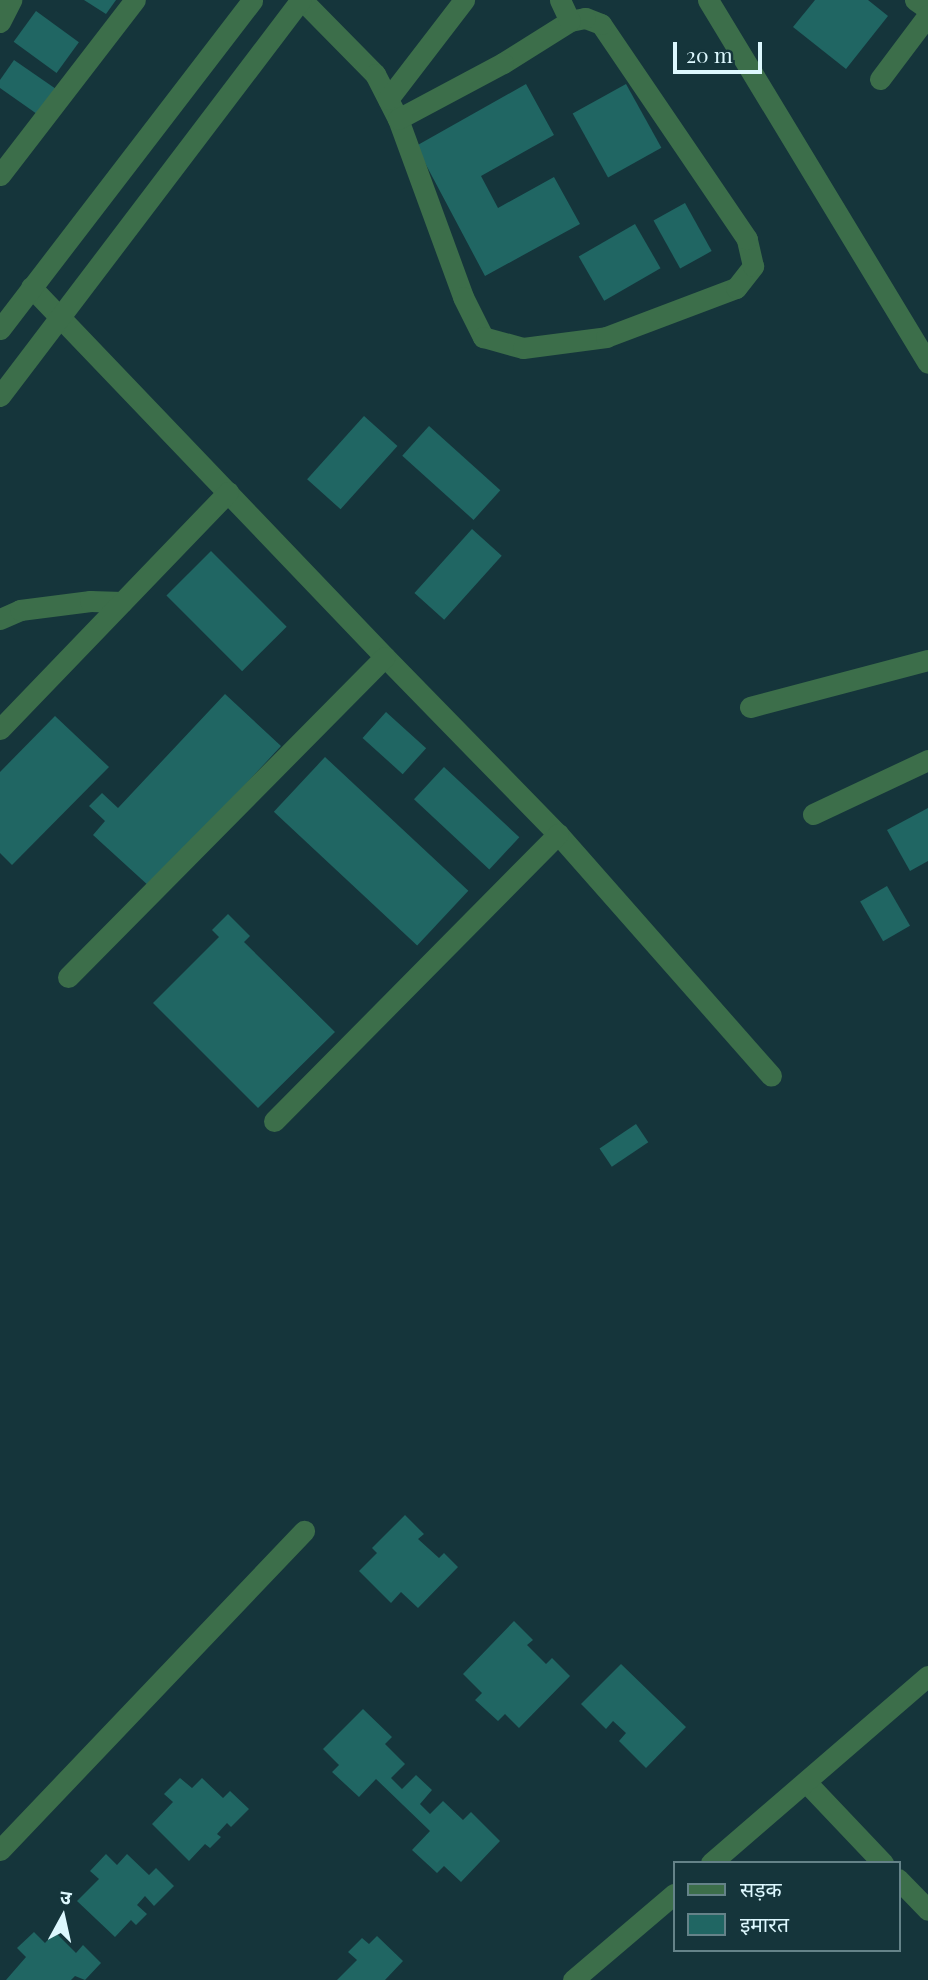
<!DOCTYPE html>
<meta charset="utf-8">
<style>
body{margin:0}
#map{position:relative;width:928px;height:1980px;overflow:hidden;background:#15353b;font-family:"Playfair Display","Noto Sans Devanagari",serif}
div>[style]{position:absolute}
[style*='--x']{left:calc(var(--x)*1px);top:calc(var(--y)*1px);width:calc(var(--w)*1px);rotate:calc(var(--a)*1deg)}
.building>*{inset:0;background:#206663;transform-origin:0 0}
.minor>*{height:21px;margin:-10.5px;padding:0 10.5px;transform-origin:10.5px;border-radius:10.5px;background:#3c6e4a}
span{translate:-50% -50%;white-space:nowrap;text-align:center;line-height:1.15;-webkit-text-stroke:5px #15353b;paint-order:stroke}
.legend{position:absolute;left:673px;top:1861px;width:228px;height:91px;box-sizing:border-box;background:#15353b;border:2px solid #658389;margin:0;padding:9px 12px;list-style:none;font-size:21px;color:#ddf8fe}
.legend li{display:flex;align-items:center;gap:14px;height:35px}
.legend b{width:35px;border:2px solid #658389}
.north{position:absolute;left:28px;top:1882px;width:70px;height:70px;-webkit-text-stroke:5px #15353b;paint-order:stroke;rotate:8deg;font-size:19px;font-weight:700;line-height:28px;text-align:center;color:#ddf8fe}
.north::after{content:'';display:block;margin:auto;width:24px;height:32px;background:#ddf8fe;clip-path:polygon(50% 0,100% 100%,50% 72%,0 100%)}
.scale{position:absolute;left:673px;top:42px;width:89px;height:32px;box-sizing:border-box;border:4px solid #ddf8fe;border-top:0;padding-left:9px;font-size:21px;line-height:24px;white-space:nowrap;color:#ddf8fe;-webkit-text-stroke:5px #15353b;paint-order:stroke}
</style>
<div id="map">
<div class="building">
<div style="clip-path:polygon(84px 0,116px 0,106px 14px)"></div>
<div style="clip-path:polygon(815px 0,868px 0,888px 16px,846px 69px,793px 27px)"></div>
<div style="left:36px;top:11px;width:53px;height:38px;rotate:36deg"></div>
<div style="clip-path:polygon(14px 60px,56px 89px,37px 114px,0 88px,0 80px)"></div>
<div style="clip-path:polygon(526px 84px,554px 135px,481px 176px,498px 208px,554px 177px,580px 224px,485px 276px,416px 146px)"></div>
<div style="left:626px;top:84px;width:73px;height:61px;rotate:61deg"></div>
<div style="left:685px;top:203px;width:55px;height:36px;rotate:61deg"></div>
<div style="left:635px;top:224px;width:51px;height:65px;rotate:60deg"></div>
<div style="left:364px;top:416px;width:45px;height:85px;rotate:42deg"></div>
<div style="left:429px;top:426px;width:96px;height:40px;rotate:42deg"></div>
<div style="left:472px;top:529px;width:40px;height:86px;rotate:42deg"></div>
<div style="left:211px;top:551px;width:107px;height:63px;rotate:45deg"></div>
<div style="clip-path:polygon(225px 694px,281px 746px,150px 887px,93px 835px,105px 821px,89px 806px,102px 793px,118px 808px)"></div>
<div style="left:386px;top:712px;width:54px;height:35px;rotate:42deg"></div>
<div style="clip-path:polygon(55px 716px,109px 767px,12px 865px,0 853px,0 772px)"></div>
<div style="left:325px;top:757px;width:196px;height:75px;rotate:43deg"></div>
<div style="left:444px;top:767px;width:103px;height:44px;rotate:43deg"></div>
<div style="clip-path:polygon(928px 808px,928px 861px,910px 871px,887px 830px)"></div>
<div style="left:887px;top:886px;width:46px;height:31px;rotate:60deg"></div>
<div style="clip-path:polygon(228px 914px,250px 936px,244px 942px,335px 1032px,258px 1108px,153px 1003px,219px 937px,212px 930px)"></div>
<div style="left:636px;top:1124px;width:22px;height:44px;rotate:56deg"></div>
<div style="clip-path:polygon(405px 1515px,424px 1534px,418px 1539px,439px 1558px,444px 1553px,458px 1567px,418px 1608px,401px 1592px,391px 1603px,359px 1571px,377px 1553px,372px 1548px)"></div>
<div style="clip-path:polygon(514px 1621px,533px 1640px,527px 1645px,546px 1664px,552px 1658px,570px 1676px,519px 1728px,505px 1714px,498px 1721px,475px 1700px,482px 1693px,463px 1674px)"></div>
<div style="clip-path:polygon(621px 1664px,686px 1727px,646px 1768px,619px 1741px,626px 1733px,613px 1721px,606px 1729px,581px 1704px)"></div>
<div style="clip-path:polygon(363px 1709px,392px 1737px,385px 1744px,405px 1764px,391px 1778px,402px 1789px,416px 1775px,432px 1790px,420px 1804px,430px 1814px,443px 1801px,463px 1820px,471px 1812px,500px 1841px,461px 1882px,444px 1866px,437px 1873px,412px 1850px,430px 1831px,376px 1779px,359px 1797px,332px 1772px,339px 1765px,323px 1749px)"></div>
<div style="clip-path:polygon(180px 1778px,192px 1788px,202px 1778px,223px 1798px,230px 1791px,249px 1809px,231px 1827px,227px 1823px,217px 1834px,221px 1837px,210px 1848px,205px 1844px,189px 1861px,152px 1824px,173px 1802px,164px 1794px)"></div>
<div style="clip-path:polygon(106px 1854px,117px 1865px,127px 1854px,149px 1875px,156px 1868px,174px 1886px,154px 1906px,145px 1896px,137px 1905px,147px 1914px,136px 1925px,131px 1920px,115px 1937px,77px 1901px,99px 1879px,90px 1871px)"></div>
<div style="clip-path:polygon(34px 1932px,45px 1943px,55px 1932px,76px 1953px,83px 1945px,101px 1963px,85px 1980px,75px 1976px,71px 1980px,6px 1980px,26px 1957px,17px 1948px)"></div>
<div style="clip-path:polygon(377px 1936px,403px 1961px,385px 1980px,337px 1980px,357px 1960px,348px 1952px,362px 1938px,369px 1944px)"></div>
</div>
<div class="minor">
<div style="--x:302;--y:0;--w:104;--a:45.4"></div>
<div style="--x:375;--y:74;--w:51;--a:62.9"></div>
<div style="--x:398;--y:119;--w:189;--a:69.9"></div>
<div style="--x:463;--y:297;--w:45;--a:63.4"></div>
<div style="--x:483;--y:337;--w:41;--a:15.4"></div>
<div style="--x:523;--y:348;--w:84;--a:-7.5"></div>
<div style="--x:606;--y:337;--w:139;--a:-20.7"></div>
<div style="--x:736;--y:288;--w:28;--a:-52"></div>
<div style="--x:753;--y:266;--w:28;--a:-103"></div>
<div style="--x:747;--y:239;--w:260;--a:-124.2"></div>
<div style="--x:601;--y:24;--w:17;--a:-159"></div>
<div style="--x:585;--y:18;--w:15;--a:169"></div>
<div style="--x:570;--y:21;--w:79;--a:147.9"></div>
<div style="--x:503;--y:63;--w:119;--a:151.9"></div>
<div style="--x:560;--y:0;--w:23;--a:65"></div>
<div style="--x:708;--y:0;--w:424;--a:58.8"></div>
<div style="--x:915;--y:0;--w:16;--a:35"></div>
<div style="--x:0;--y:22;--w:25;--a:-63"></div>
<div style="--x:880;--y:79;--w:80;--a:-53.1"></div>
<div style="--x:388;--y:99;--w:125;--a:-52.5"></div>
<div style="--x:0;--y:175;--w:221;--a:-52.4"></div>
<div style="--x:31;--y:287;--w:512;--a:46.27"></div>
<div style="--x:385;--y:657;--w:248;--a:45.7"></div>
<div style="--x:558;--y:834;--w:322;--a:48.6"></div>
<div style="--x:0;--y:329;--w:414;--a:-52.5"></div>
<div style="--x:0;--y:396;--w:497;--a:-52.8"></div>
<div style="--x:0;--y:619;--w:22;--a:-24"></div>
<div style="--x:20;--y:610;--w:71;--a:-7.3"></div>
<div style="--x:90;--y:601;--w:32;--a:2"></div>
<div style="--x:750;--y:707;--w:184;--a:-14.8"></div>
<div style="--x:0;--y:729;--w:329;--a:-46.1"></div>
<div style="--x:813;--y:814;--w:127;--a:-25.2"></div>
<div style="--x:68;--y:977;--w:450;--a:-45.3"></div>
<div style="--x:274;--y:1121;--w:404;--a:-45.3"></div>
<div style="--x:806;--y:1782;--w:112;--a:46.5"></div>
<div style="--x:0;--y:1850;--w:441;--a:-46.4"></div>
<div style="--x:711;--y:1863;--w:286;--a:-40.8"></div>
<div style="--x:898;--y:1879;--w:43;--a:45.9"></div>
<div style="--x:573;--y:1980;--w:133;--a:-40.4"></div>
</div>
<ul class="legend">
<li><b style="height:9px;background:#3c6e4a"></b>सड़क</li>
<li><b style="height:19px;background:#206663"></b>इमारत</li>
</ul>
<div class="north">उ</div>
<div class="scale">20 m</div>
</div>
